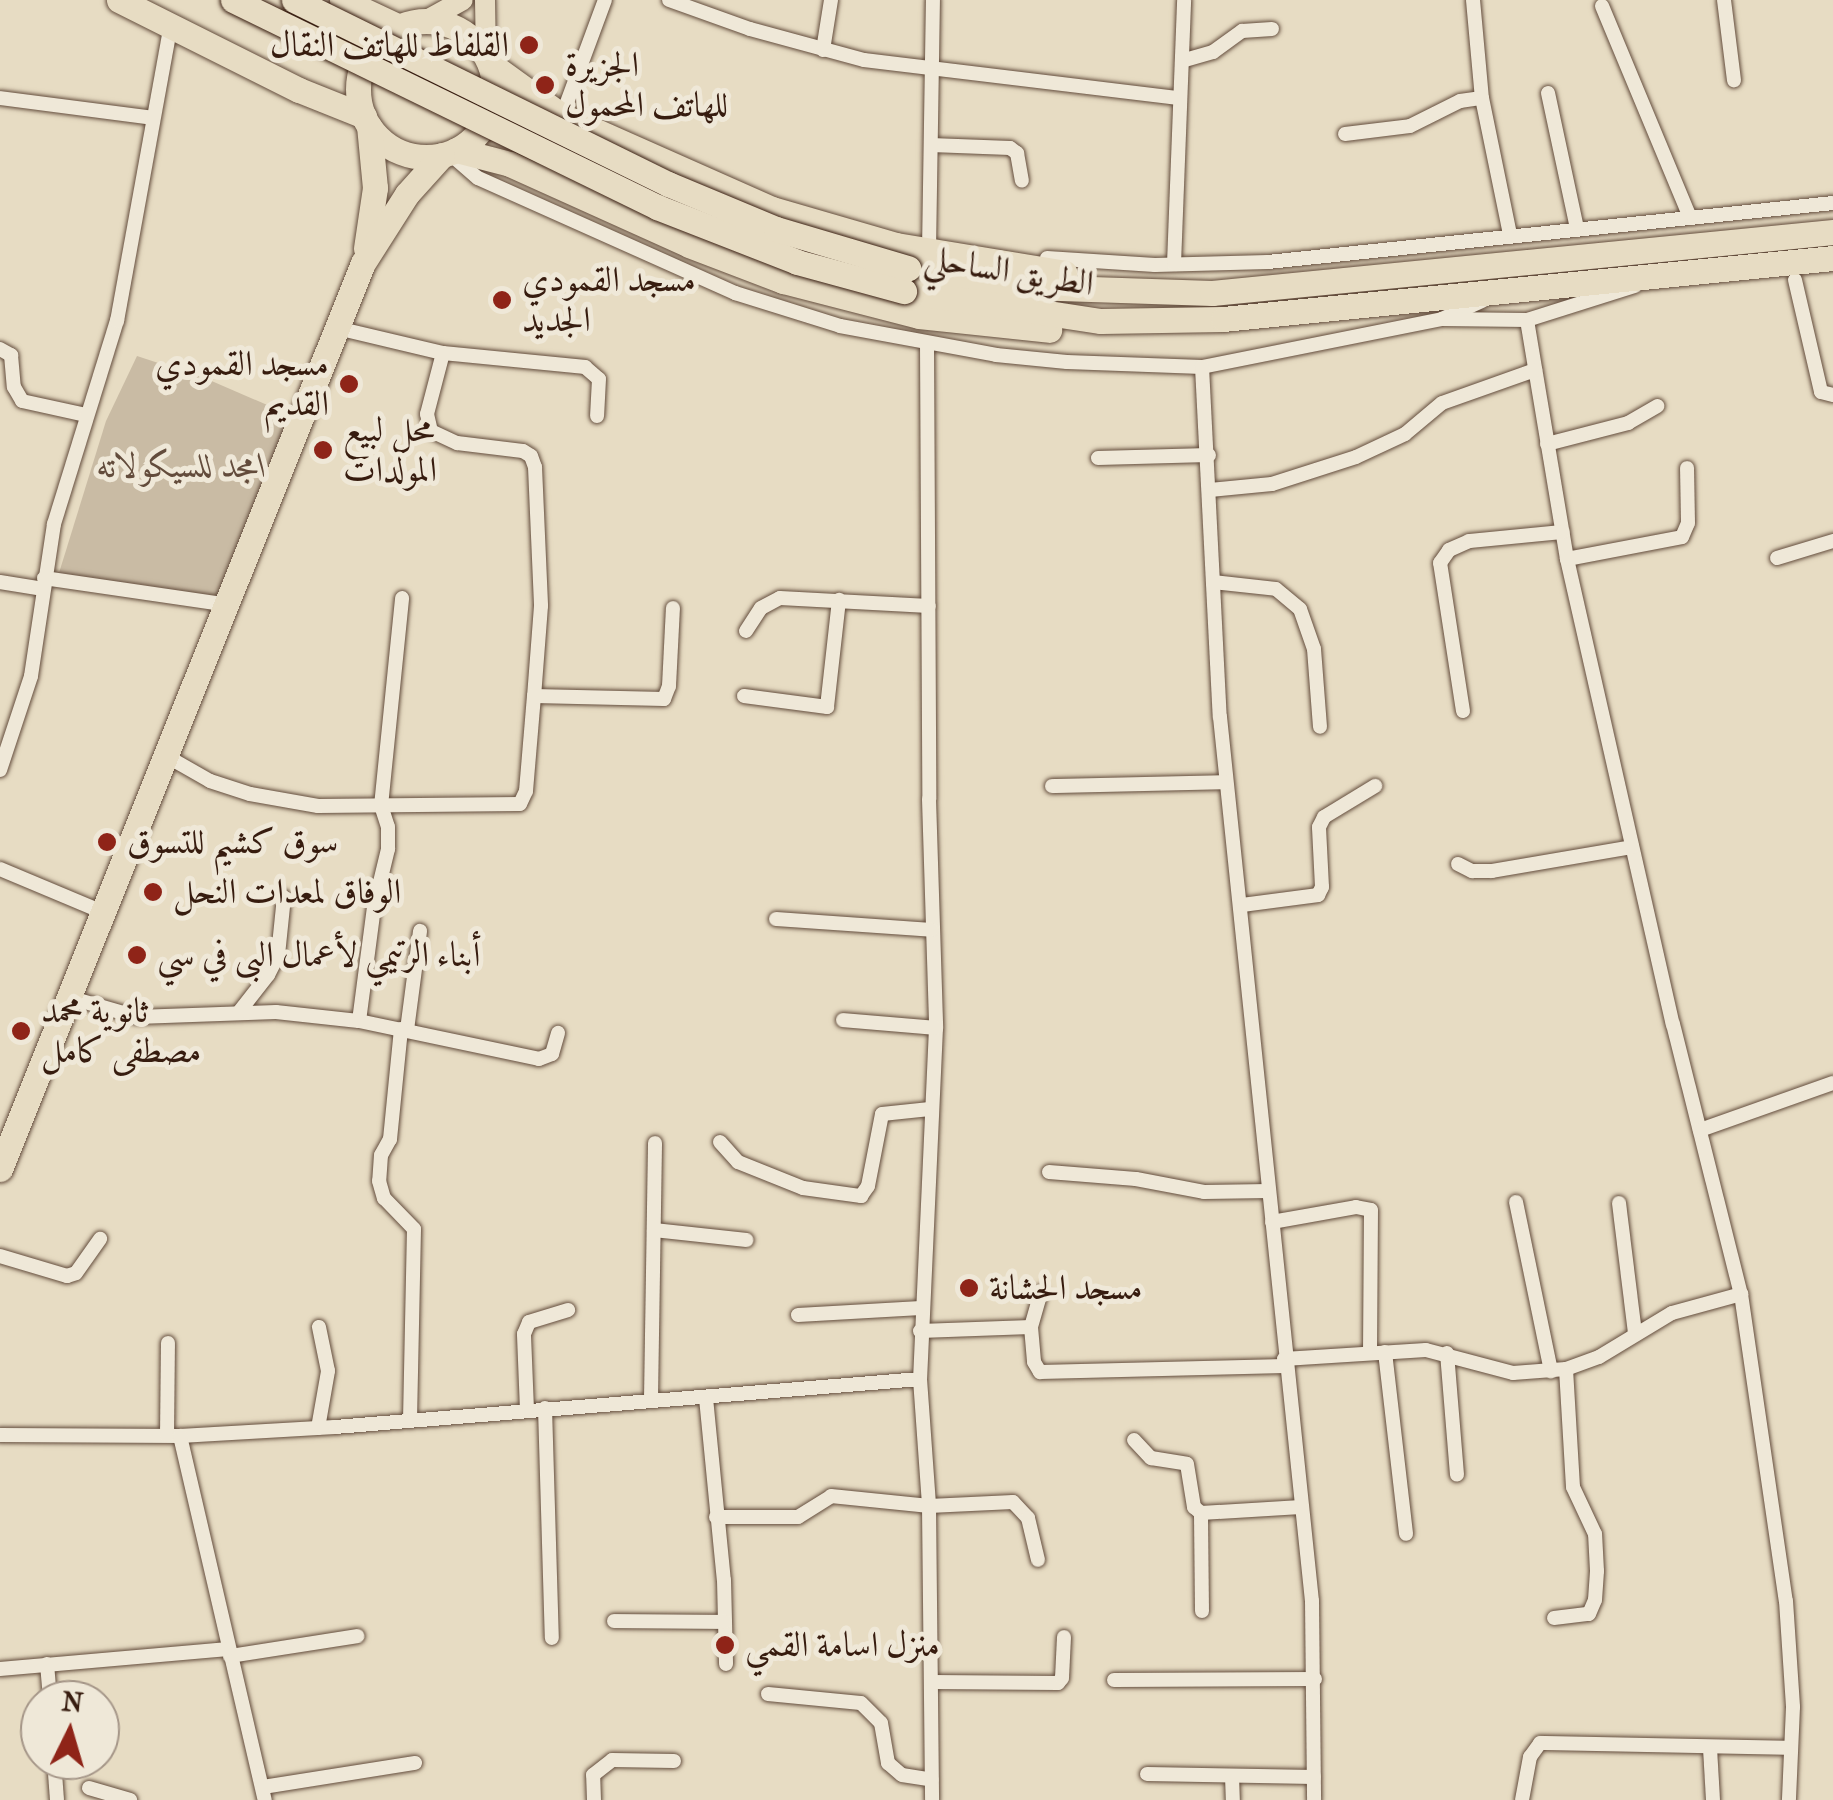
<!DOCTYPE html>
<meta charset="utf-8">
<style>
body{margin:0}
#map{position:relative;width:1833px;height:1800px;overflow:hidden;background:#e7dcc3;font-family:"IM FELL French Canon",Amiri,serif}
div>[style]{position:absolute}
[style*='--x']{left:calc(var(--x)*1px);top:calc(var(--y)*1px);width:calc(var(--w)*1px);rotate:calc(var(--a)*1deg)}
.green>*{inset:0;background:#c9bba4}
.roads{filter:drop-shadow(0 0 2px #634c3c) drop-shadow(0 0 2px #634c3c)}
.street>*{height:14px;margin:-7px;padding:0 7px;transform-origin:7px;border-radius:7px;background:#efe8d8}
.primary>*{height:20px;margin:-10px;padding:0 10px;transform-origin:10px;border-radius:10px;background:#e7dcc3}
.highway>*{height:25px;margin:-12.5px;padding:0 12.5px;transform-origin:12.5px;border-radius:12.5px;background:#e7dcc3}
.highway>.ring{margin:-12.5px;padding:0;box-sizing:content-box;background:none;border:25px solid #e7dcc3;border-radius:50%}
.bridges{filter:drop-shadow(0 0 2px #371c0f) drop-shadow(0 0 2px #371c0f)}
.highway-bridge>*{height:25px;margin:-12.5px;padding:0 12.5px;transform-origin:12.5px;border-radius:12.5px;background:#e7dcc3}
.dots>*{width:28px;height:28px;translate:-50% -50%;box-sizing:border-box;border:5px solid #efe8d8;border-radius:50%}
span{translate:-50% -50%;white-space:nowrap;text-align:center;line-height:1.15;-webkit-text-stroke:10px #efe8d8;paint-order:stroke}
.poi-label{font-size:35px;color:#371c0f}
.right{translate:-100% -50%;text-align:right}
.left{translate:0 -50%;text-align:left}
.street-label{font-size:35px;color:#371c0f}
.park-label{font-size:35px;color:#634c3c;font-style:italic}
.north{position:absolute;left:20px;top:1680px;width:100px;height:100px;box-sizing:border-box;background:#efe8d8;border:2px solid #a59688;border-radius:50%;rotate:5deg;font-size:28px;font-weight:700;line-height:40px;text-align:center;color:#371c0f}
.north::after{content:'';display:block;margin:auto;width:35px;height:45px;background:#8f2418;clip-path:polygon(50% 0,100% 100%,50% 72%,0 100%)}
</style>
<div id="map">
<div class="green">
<div style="clip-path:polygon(137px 356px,207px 379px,295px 417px,213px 609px,59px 573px,106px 421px)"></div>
</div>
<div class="roads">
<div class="street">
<div style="--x:669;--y:0;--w:86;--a:19.7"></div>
<div style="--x:750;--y:29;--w:118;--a:15.2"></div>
<div style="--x:864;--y:60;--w:317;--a:6.9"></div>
<div style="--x:1473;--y:0;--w:98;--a:84.8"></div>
<div style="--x:1482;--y:98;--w:140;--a:78.4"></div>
<div style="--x:1724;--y:0;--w:81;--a:82.9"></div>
<div style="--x:1602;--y:6;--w:226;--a:67.4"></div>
<div style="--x:823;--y:50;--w:51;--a:-80.9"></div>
<div style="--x:1185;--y:60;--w:29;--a:-16"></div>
<div style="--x:1213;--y:52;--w:36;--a:-36"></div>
<div style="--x:1242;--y:31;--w:30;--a:-4"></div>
<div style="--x:1548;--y:93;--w:138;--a:77.9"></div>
<div style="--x:0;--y:98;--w:154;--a:7.4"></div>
<div style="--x:562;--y:116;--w:124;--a:-69.7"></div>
<div style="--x:1345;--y:134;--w:65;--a:-7"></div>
<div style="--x:1410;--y:126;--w:56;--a:-26.6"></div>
<div style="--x:1460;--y:101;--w:22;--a:-8"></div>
<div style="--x:931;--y:145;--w:79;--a:2.2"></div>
<div style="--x:1010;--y:148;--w:9;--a:36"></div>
<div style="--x:1017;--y:153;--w:28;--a:80"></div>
<div style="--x:449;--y:153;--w:38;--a:41"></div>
<div style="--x:478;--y:178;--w:282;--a:24.1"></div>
<div style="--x:735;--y:293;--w:110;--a:17.4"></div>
<div style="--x:840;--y:326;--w:159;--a:10.5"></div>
<div style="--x:996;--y:355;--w:71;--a:5.6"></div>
<div style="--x:1067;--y:362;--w:135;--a:2.1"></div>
<div style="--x:1202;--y:367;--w:245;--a:-11.3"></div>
<div style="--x:1442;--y:319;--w:44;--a:-24.2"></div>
<div style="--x:929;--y:251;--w:251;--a:-89.1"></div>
<div style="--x:1047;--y:258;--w:108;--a:3.7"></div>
<div style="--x:1155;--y:265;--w:113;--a:-1.5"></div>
<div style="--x:1268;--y:262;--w:568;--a:-5.96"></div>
<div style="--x:1174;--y:264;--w:264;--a:-87.8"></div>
<div style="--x:1795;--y:280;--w:115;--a:76.9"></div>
<div style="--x:1821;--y:392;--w:12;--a:14"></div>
<div style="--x:1442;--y:319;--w:85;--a:0.7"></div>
<div style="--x:1527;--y:320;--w:113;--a:-17.5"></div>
<div style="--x:1527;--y:320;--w:242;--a:80.5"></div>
<div style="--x:1567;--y:559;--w:477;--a:77.2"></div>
<div style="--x:1673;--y:1024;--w:278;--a:75.9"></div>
<div style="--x:1741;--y:1294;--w:310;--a:81.7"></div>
<div style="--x:1786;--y:1601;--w:106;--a:86.2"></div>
<div style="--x:1793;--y:1707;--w:93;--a:92.5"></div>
<div style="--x:337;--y:328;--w:109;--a:13.3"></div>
<div style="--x:443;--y:353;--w:143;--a:5.6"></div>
<div style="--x:585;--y:367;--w:18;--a:41"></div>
<div style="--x:599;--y:379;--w:37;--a:93"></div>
<div style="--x:927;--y:344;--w:455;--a:89.7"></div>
<div style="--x:929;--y:799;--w:229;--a:88.2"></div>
<div style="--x:936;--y:1028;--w:351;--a:92.6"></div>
<div style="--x:920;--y:1379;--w:127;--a:85.9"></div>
<div style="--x:929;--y:1506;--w:294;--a:89.4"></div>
<div style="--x:0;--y:349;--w:13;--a:29"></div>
<div style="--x:11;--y:355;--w:32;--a:85"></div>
<div style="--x:14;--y:387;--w:16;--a:60"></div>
<div style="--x:22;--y:401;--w:66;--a:12.3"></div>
<div style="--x:443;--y:353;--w:63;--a:104.7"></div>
<div style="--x:427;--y:414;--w:17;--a:77"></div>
<div style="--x:431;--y:431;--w:29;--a:25"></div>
<div style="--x:457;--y:443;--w:66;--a:6.9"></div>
<div style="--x:523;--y:451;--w:9;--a:32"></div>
<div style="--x:531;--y:456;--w:12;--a:70"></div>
<div style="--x:535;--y:467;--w:139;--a:87.5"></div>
<div style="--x:541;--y:606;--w:90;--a:94.4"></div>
<div style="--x:1202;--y:367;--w:350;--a:87.1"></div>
<div style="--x:1220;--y:717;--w:889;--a:84.06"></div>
<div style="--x:1312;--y:1601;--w:199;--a:89.4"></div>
<div style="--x:1547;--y:444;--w:84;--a:-14.5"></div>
<div style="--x:1628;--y:423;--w:34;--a:-30"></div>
<div style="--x:1098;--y:458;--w:111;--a:-1.5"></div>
<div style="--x:1210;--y:490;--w:62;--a:-5.5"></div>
<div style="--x:1272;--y:484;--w:88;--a:-17.8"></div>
<div style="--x:1356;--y:457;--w:54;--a:-25.1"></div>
<div style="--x:1405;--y:434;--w:48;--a:-40"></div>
<div style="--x:1442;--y:403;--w:99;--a:-19.5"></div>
<div style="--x:1777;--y:558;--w:59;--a:-16.9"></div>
<div style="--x:1567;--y:559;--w:117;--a:-10.8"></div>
<div style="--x:1682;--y:537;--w:15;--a:-67"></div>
<div style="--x:1688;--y:523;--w:55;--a:-91"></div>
<div style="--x:44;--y:578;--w:187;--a:8.3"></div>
<div style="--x:0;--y:582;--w:44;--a:9.2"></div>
<div style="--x:1213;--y:582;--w:63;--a:6.3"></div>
<div style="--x:1276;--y:589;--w:31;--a:40"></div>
<div style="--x:1300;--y:609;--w:42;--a:70.7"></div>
<div style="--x:1314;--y:649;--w:78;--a:85.6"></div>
<div style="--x:746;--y:631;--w:27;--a:-57"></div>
<div style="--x:761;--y:608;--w:21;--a:-28"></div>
<div style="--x:780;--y:598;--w:149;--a:3.1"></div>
<div style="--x:744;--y:696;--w:84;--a:7.5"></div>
<div style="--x:827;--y:707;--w:108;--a:-83.6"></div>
<div style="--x:1463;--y:711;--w:150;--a:-98.8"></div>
<div style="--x:1440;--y:563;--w:16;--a:-55"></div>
<div style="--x:1449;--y:550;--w:22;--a:-24"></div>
<div style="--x:1469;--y:541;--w:94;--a:-5.5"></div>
<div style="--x:168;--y:757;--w:48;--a:29.7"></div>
<div style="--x:210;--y:781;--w:42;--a:18"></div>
<div style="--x:250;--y:794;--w:69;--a:10"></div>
<div style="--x:318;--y:806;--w:202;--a:-0.6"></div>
<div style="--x:520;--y:804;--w:14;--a:-65"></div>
<div style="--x:526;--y:791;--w:95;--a:-85.2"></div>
<div style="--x:534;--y:696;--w:130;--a:1.3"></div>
<div style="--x:664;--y:699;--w:14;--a:-69"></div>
<div style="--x:669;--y:686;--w:78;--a:-87.1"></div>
<div style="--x:0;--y:770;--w:99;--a:-71.7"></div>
<div style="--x:31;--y:676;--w:154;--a:-81.4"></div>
<div style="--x:54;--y:524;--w:213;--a:-72.8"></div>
<div style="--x:117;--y:321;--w:302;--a:-79.7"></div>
<div style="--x:1052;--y:786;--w:174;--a:-1.3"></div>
<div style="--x:1458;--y:864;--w:16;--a:27"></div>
<div style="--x:1472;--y:871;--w:20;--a:0"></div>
<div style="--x:1492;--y:871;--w:142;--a:-9.7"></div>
<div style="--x:0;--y:869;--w:112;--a:22.7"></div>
<div style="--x:1242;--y:905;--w:77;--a:-7.5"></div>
<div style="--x:1318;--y:895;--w:9;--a:-63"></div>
<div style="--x:1322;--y:887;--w:60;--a:-92.9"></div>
<div style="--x:1319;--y:827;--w:11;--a:-63"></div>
<div style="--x:1324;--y:817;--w:60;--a:-31.3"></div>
<div style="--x:776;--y:919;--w:156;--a:4"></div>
<div style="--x:68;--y:997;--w:72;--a:16.2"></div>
<div style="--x:137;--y:1017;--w:139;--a:-2.1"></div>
<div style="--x:276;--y:1012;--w:83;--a:6.2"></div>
<div style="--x:359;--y:1021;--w:184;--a:11.9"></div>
<div style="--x:539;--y:1059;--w:14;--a:-21"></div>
<div style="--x:552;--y:1054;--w:22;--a:-74"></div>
<div style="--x:239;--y:1012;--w:47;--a:-51.9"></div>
<div style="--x:268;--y:975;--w:22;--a:-63"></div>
<div style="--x:278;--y:955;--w:58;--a:-84.1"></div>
<div style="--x:843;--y:1020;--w:93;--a:4.9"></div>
<div style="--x:359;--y:1021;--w:115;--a:-82.5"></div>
<div style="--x:374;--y:907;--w:60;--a:-76.4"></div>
<div style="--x:388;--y:849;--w:22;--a:-90"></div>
<div style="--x:388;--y:827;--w:22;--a:-108"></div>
<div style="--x:381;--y:806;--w:209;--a:-84.2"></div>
<div style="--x:401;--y:1029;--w:111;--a:95.7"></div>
<div style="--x:390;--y:1139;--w:18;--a:119"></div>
<div style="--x:381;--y:1155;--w:26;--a:94"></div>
<div style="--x:379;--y:1181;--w:18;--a:74"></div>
<div style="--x:384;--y:1198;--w:43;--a:45.9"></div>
<div style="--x:414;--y:1229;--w:191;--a:91.2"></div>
<div style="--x:407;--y:1030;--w:100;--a:-82.5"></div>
<div style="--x:1700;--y:1130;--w:141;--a:-19.5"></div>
<div style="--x:720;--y:1142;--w:27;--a:48"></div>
<div style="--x:738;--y:1162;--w:70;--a:21.8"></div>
<div style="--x:803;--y:1188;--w:59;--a:7.9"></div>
<div style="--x:861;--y:1196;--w:12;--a:-55"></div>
<div style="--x:868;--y:1186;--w:73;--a:-79"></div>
<div style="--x:882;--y:1114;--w:48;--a:-5.9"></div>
<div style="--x:1049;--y:1172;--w:87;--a:4.6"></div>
<div style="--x:1136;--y:1179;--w:69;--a:10.8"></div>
<div style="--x:1204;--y:1192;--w:65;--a:-0.9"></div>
<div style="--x:1516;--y:1202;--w:173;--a:78.3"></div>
<div style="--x:1619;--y:1203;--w:132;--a:83"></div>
<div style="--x:1272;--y:1222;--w:85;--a:-10.1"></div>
<div style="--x:1356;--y:1207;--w:15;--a:11"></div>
<div style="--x:1371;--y:1210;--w:143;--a:90.4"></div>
<div style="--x:654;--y:1230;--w:93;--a:6.2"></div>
<div style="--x:0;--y:1256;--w:70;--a:16.6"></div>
<div style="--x:67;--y:1276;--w:9;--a:-18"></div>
<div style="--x:76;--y:1273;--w:42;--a:-54.8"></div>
<div style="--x:1041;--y:1292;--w:36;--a:106"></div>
<div style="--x:1031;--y:1327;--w:35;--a:85"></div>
<div style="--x:1034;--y:1362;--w:12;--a:59"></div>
<div style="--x:1040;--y:1372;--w:245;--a:-1.4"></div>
<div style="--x:798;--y:1315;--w:123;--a:-3.3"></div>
<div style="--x:920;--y:1331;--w:111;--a:-2.1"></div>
<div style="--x:1385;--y:1352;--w:183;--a:83.4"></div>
<div style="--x:1447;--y:1353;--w:122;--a:85.3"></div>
<div style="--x:1284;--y:1359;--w:142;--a:-3.6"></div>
<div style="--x:1426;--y:1350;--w:90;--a:14.8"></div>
<div style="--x:1513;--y:1373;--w:53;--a:-4.3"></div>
<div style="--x:1566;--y:1369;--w:35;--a:-20"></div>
<div style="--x:1599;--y:1357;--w:85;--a:-31.1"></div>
<div style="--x:1672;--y:1313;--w:72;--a:-15.4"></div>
<div style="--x:706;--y:1398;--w:183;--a:84.4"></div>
<div style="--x:724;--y:1580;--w:84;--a:88.6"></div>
<div style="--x:651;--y:1399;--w:256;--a:-89.1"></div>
<div style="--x:545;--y:1408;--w:230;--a:88.3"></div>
<div style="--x:527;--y:1410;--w:76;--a:-92.3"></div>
<div style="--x:524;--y:1334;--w:13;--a:-67"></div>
<div style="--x:529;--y:1322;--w:41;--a:-17.1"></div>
<div style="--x:318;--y:1428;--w:58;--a:-80"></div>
<div style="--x:328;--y:1371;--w:45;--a:-101.6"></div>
<div style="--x:0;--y:1435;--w:180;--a:0.3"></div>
<div style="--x:180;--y:1436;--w:155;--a:-3.3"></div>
<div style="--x:335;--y:1427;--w:587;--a:-4.69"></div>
<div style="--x:167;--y:1435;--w:92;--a:-89.4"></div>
<div style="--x:180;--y:1436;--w:374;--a:76.9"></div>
<div style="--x:1134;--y:1440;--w:25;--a:47"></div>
<div style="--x:1151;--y:1458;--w:36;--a:9"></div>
<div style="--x:1187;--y:1464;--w:44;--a:80.8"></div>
<div style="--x:1194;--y:1507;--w:9;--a:41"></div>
<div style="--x:716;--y:1517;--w:82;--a:0"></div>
<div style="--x:798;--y:1517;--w:39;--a:-32"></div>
<div style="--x:831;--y:1496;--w:99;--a:5.8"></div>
<div style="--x:929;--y:1506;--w:84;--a:-2.7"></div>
<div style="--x:1013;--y:1502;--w:22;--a:47"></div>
<div style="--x:1028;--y:1518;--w:43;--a:76.6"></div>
<div style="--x:1202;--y:1611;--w:98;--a:-90.6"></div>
<div style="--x:1201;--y:1513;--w:100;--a:-3.4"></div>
<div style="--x:1554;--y:1618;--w:35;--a:-7"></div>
<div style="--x:1589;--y:1614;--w:15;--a:-67"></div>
<div style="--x:1595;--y:1600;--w:29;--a:-86"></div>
<div style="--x:1597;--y:1571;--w:37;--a:-93"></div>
<div style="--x:1595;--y:1534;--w:52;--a:-115.1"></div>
<div style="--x:1573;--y:1487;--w:118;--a:-93.4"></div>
<div style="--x:614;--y:1621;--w:111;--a:0.5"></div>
<div style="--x:230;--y:1656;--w:129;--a:-8.9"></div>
<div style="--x:47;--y:1664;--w:36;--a:85"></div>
<div style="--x:0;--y:1669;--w:229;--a:-5"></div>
<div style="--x:1114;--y:1680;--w:201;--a:-0.3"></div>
<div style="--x:932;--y:1682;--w:126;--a:0.5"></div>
<div style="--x:1058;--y:1683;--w:6;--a:-51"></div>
<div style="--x:1062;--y:1678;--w:41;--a:-87.2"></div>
<div style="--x:768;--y:1694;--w:93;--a:5.5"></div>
<div style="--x:861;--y:1703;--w:28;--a:45"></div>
<div style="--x:881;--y:1723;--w:41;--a:80.1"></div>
<div style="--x:888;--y:1763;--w:18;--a:41"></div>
<div style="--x:902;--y:1775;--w:30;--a:9"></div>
<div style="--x:1710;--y:1748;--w:52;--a:86.7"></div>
<div style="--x:54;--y:1760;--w:40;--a:85.7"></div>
<div style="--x:1147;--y:1774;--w:167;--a:1"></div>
<div style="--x:1232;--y:1776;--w:24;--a:88"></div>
<div style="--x:263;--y:1787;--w:154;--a:-9"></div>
<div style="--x:89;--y:1788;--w:43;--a:16.3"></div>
<div style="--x:594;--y:1800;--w:25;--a:-92"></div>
<div style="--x:593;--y:1775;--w:24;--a:-38"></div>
<div style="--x:612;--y:1760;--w:62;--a:0.9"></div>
<div style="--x:1522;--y:1800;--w:44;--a:-79.5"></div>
<div style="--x:1530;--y:1757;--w:17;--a:-54"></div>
<div style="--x:1540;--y:1743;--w:251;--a:1.1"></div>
</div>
<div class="primary">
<div style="--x:485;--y:0;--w:56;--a:89"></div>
<div style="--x:425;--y:21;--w:43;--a:-28.9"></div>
</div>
<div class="highway">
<div style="--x:119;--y:0;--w:201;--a:26.6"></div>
<div style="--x:299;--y:90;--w:70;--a:21.8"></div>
<div style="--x:342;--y:0;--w:63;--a:25.3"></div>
<div class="ring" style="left:358px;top:21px;width:111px;height:111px"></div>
<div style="--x:490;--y:64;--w:89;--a:35.8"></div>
<div style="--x:562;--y:116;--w:230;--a:23.9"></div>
<div style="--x:772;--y:209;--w:129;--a:16.2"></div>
<div style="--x:896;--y:245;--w:171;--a:9.4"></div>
<div style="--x:456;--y:150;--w:56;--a:14.5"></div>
<div style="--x:510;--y:164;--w:196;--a:24.3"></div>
<div style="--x:689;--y:245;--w:101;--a:21"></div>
<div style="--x:783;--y:281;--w:140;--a:14.4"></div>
<div style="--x:919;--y:316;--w:131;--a:6.1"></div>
<div style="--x:366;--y:248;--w:61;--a:-81.5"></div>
<div style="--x:375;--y:188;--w:62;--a:-95.5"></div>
<div style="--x:908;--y:268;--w:123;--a:8.9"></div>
<div style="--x:1030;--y:287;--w:182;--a:1.9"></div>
<div style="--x:1212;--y:293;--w:624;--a:-5.61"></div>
<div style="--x:904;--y:291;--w:199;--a:8.7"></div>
<div style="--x:1101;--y:321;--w:122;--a:-0.9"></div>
<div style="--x:1223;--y:319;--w:613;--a:-5.71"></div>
<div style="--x:0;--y:1169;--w:976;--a:-68.17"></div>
<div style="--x:363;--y:263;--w:82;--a:-57.5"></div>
<div style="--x:407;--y:194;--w:52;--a:-48.1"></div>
</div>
</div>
<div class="bridges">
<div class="highway-bridge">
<div style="--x:233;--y:0;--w:472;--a:26"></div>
<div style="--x:657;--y:207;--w:150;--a:21.4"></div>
<div style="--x:797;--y:262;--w:111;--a:15.2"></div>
<div style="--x:294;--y:0;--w:417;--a:26.2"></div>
<div style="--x:668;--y:184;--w:117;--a:22.6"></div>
<div style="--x:776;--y:229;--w:138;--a:16.5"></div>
</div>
</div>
<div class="dots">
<div style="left:529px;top:45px;background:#8f2418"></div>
<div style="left:545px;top:85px;background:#8f2418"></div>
<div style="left:502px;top:300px;background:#8f2418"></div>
<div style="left:349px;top:384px;background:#8f2418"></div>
<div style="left:323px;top:450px;background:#8f2418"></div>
<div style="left:107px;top:842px;background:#8f2418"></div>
<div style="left:153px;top:892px;background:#8f2418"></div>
<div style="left:137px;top:955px;background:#8f2418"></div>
<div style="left:21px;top:1031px;background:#8f2418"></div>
<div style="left:969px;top:1288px;background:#8f2418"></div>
<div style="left:725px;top:1645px;background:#8f2418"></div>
</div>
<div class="poi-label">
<span class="right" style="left:509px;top:45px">القلفاط للهاتف النقال</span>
<span class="left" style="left:565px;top:85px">الجزيرة<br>للهاتف المحمول</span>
<span class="left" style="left:522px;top:300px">مسجد القمودي<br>الجديد</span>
<span class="right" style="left:329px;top:384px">مسجد القمودي<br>القديم</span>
<span class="left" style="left:343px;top:450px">محل لبيع<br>المولدات</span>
<span class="left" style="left:127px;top:842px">سوق كشيم للتسوق</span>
<span class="left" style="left:173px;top:892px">الوفاق لمعدات النحل</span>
<span class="left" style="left:157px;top:955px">أبناء الرتيمي لأعمال البى في سي</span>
<span class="left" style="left:41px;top:1031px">ثانوية محمد<br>مصطفى كامل</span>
<span class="left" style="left:989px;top:1288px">مسجد الحشانة</span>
<span class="left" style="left:745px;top:1645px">منزل اسامة القمي</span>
</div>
<div class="street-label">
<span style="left:1009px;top:271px;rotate:9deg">الطريق الساحلي</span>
</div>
<div class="park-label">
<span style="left:182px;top:466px">امجد للسيكولاته</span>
</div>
<div class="north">N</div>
</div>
